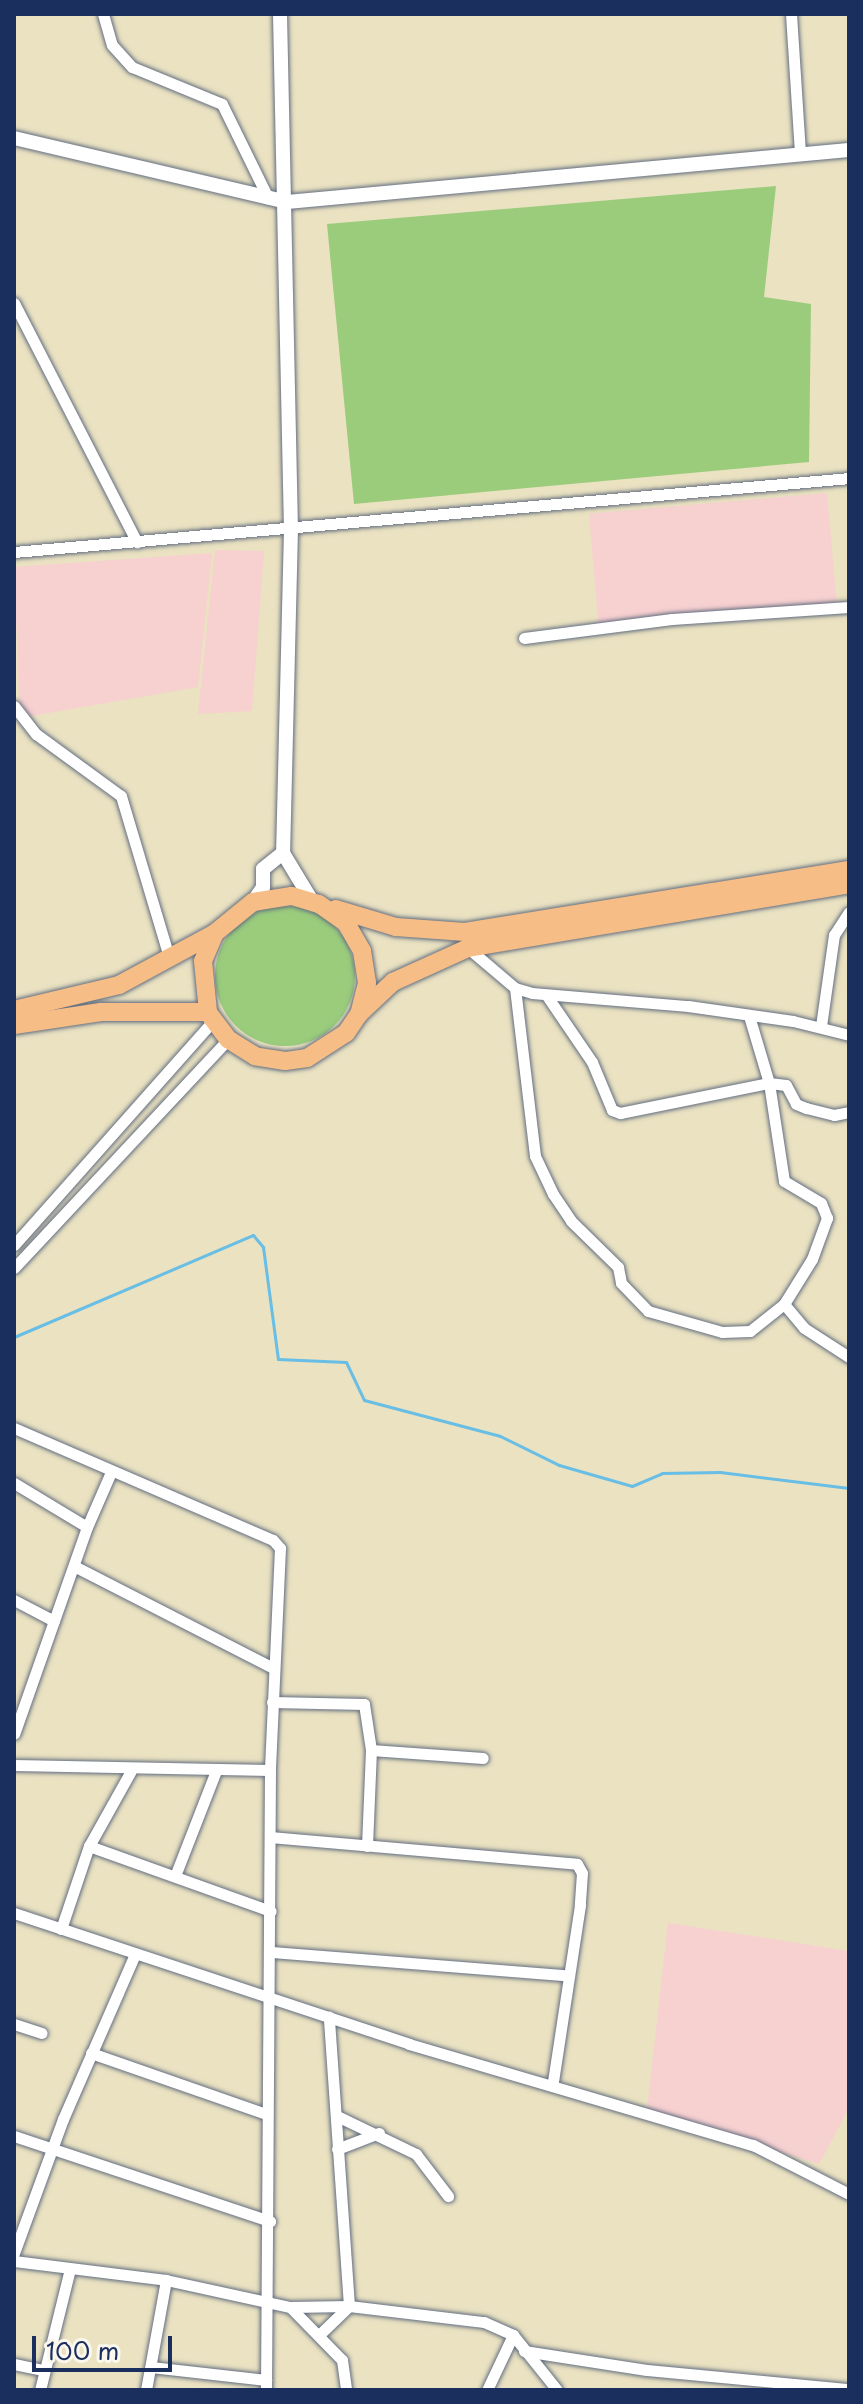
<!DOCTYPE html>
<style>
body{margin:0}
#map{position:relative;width:863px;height:2404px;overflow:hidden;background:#eae2c1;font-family:"Playpen Sans",sans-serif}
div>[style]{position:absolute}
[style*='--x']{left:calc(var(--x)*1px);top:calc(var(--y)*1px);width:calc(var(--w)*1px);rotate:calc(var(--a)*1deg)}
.built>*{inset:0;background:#f7d0d0;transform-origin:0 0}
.green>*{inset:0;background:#9acc7c}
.round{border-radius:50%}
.stream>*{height:3px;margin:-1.5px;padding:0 1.5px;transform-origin:1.5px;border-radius:1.5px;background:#68bee5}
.roads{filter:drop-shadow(0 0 2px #636e81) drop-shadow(0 0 2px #636e81)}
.minor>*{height:11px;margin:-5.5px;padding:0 5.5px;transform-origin:5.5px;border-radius:5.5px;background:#fff}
.tertiary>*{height:14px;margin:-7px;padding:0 7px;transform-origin:7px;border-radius:7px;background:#fff}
.primary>*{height:18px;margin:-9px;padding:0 9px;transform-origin:9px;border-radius:9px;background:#f6be86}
span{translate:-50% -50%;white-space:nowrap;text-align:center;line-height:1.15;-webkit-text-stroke:6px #fbf7ec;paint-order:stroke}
.frame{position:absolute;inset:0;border:16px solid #1b2f5e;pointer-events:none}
.scale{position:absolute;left:32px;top:2336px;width:140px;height:36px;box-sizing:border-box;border:4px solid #1b2f5e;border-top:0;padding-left:10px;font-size:24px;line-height:28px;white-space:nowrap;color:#1b2f5e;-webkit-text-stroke:6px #fbf7ec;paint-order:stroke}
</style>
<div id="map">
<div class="built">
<div style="left:827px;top:493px;width:116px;height:239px;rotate:85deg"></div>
<div style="clip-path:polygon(215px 550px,264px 551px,252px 711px,198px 714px)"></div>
<div style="clip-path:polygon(212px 553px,198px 687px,20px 718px,14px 567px)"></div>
<div style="clip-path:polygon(668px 1923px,849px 1951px,849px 2108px,819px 2164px,647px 2110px)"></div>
</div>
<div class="green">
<div style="clip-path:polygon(776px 186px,764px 297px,811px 304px,809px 462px,354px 504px,327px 224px)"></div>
<div class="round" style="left:215px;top:906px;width:140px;height:140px"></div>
</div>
<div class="stream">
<div style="--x:14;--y:1337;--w:260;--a:-23.1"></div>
<div style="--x:253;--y:1235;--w:16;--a:50"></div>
<div style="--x:263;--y:1247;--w:113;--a:82.4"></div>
<div style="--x:278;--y:1359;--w:68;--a:2.5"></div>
<div style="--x:346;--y:1362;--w:42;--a:64.7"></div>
<div style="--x:364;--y:1400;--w:141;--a:14.8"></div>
<div style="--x:500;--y:1436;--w:66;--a:26.2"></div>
<div style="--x:559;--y:1465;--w:76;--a:16"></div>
<div style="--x:632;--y:1486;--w:33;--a:-23"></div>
<div style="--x:662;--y:1473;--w:58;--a:-1"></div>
<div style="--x:720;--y:1472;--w:130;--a:7.1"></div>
</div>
<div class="roads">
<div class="minor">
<div style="--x:103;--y:14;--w:32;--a:74"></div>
<div style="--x:112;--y:45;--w:30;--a:48"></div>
<div style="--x:132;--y:67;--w:97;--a:22.3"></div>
<div style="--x:222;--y:104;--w:105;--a:63.9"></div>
<div style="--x:791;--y:14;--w:140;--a:86.3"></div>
<div style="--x:14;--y:303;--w:269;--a:62.8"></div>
<div style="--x:14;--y:552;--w:838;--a:-5.06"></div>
<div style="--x:524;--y:638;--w:149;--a:-7.3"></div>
<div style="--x:672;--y:619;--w:177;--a:-3.9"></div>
<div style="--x:14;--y:706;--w:36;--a:52"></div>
<div style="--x:36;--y:734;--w:105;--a:36.1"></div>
<div style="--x:121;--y:796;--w:168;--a:73.4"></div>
<div style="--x:468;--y:948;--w:62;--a:40.4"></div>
<div style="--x:515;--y:988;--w:18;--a:16"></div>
<div style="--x:532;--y:993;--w:157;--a:4.8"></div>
<div style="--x:688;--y:1006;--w:106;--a:8.1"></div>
<div style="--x:793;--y:1021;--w:58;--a:14"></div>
<div style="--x:515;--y:988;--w:169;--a:83.2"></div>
<div style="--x:535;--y:1156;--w:42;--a:64.7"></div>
<div style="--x:553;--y:1194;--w:32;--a:56"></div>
<div style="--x:571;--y:1221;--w:66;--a:44.4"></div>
<div style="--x:618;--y:1267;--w:16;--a:79"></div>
<div style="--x:621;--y:1283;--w:39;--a:46"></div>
<div style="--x:648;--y:1311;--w:77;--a:15.8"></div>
<div style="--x:722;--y:1332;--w:28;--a:-2"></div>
<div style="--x:750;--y:1331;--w:43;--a:-38.5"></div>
<div style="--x:784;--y:1304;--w:53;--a:-58.1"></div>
<div style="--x:812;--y:1259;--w:44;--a:-69.9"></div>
<div style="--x:827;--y:1218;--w:16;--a:-112"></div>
<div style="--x:821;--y:1203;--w:43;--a:-149.3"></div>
<div style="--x:784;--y:1181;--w:99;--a:-98.7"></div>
<div style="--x:769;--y:1083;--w:70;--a:-106.6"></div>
<div style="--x:547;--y:996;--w:80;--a:55.7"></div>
<div style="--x:592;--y:1062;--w:52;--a:67.4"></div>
<div style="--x:612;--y:1110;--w:9;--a:21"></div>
<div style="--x:620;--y:1113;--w:152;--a:-11.4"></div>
<div style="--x:769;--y:1083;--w:17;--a:7"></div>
<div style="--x:786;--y:1085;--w:21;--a:62"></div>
<div style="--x:796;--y:1104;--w:11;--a:22"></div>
<div style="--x:806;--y:1108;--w:29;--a:14"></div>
<div style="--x:834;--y:1115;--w:15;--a:-11"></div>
<div style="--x:821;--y:1026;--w:92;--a:-81.9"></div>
<div style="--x:834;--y:935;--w:27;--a:-57"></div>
<div style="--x:14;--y:1245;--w:300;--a:-48.4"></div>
<div style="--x:14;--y:1268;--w:313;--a:-46.9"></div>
<div style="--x:784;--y:1304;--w:31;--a:50"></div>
<div style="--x:804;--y:1328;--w:54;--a:32.8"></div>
<div style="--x:14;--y:1428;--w:282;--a:23.4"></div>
<div style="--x:273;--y:1540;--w:11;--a:49"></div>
<div style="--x:280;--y:1548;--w:222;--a:92.6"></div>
<div style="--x:270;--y:1770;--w:620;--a:90.37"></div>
<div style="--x:14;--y:1483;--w:85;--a:31.1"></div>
<div style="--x:87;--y:1527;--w:219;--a:109.4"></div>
<div style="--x:87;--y:1527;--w:60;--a:-66.4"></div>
<div style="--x:74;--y:1566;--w:224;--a:27.1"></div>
<div style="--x:14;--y:1600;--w:45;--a:27.7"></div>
<div style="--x:272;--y:1702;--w:92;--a:1.2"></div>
<div style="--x:364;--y:1704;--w:47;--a:81.3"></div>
<div style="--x:371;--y:1750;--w:96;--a:92.4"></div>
<div style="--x:371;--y:1750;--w:112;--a:4.1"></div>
<div style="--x:14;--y:1765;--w:256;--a:1.1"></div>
<div style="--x:270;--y:1837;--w:308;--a:5"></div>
<div style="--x:577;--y:1864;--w:10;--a:61"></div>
<div style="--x:582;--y:1873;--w:32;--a:94"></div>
<div style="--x:580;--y:1905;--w:179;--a:98.7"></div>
<div style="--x:89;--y:1846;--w:193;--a:19.7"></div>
<div style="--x:175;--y:1876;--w:113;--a:-68.7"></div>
<div style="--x:14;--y:1913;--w:416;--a:18.3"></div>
<div style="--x:409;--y:2044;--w:359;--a:16.4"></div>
<div style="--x:753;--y:2145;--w:108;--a:27"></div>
<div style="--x:61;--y:1929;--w:88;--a:-71.4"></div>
<div style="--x:89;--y:1846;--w:86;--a:-60.8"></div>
<div style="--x:271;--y:1952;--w:296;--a:4.5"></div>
<div style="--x:14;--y:2024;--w:29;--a:18"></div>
<div style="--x:91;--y:2053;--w:185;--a:19.2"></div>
<div style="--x:337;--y:2116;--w:88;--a:25.7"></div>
<div style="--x:416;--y:2154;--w:53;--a:52.7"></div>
<div style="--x:14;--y:2136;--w:270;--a:18.4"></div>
<div style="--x:337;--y:2149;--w:45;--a:-20.9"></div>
<div style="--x:14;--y:2253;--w:143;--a:-69.9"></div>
<div style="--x:63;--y:2119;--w:180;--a:-66.4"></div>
<div style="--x:14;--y:2261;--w:153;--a:7.1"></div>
<div style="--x:166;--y:2280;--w:127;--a:12.3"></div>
<div style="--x:290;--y:2307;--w:59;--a:-1"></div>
<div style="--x:349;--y:2306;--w:136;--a:6.8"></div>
<div style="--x:484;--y:2322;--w:32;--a:24"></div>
<div style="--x:513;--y:2335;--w:70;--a:51.3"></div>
<div style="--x:290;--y:2307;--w:74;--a:45.5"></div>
<div style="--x:342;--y:2360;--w:30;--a:82"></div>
<div style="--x:320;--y:2334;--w:40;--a:-44"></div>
<div style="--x:349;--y:2306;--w:290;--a:-94"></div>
<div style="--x:524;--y:2351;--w:124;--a:8.8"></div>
<div style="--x:647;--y:2370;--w:203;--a:5.4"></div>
<div style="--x:14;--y:2364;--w:30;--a:12"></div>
<div style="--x:151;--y:2367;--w:116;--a:6.4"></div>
<div style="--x:40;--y:2390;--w:125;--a:-76.1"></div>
<div style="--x:146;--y:2390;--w:112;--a:-79.7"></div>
<div style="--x:487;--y:2390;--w:61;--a:-64.7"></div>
</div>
<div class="tertiary">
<div style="--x:280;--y:14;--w:515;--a:88.78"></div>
<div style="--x:291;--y:529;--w:324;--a:91.4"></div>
<div style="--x:283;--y:853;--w:56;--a:58.9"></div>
<div style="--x:14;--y:138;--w:280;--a:13.2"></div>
<div style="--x:287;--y:202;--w:564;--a:-5.29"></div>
<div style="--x:253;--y:902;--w:18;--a:-56"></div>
<div style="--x:263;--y:887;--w:18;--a:-90"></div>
<div style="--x:263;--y:869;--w:26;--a:-39"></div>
</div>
<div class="primary">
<div style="--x:336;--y:909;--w:63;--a:16.7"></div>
<div style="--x:396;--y:927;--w:69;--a:4.1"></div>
<div style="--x:465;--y:932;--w:389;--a:-9.2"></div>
<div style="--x:14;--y:1010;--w:108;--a:-13.4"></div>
<div style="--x:119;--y:985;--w:109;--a:-28.4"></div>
<div style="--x:215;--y:933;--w:49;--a:-39.2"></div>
<div style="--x:253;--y:902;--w:39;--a:-9"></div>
<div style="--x:292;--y:896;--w:28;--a:17"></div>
<div style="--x:319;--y:904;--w:33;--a:35"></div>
<div style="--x:346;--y:923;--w:32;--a:60"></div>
<div style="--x:362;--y:951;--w:32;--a:81"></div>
<div style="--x:367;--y:983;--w:32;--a:104"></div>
<div style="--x:359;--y:1014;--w:23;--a:124"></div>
<div style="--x:346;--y:1033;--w:46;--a:147.3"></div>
<div style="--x:307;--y:1058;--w:22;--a:172"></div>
<div style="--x:285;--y:1061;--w:30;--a:-171"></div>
<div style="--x:255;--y:1056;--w:32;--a:-148"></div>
<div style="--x:228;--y:1039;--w:34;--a:-127"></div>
<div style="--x:208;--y:1012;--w:51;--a:-95.6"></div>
<div style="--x:203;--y:961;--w:30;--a:-67"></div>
<div style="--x:359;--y:1014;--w:47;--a:-43.3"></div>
<div style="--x:393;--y:982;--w:82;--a:-24.4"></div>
<div style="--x:468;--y:948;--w:386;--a:-9.5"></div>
<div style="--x:14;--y:1025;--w:88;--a:-8.5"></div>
<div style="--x:101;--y:1012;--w:107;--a:0"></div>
</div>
</div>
<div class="frame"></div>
<div class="scale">100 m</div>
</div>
